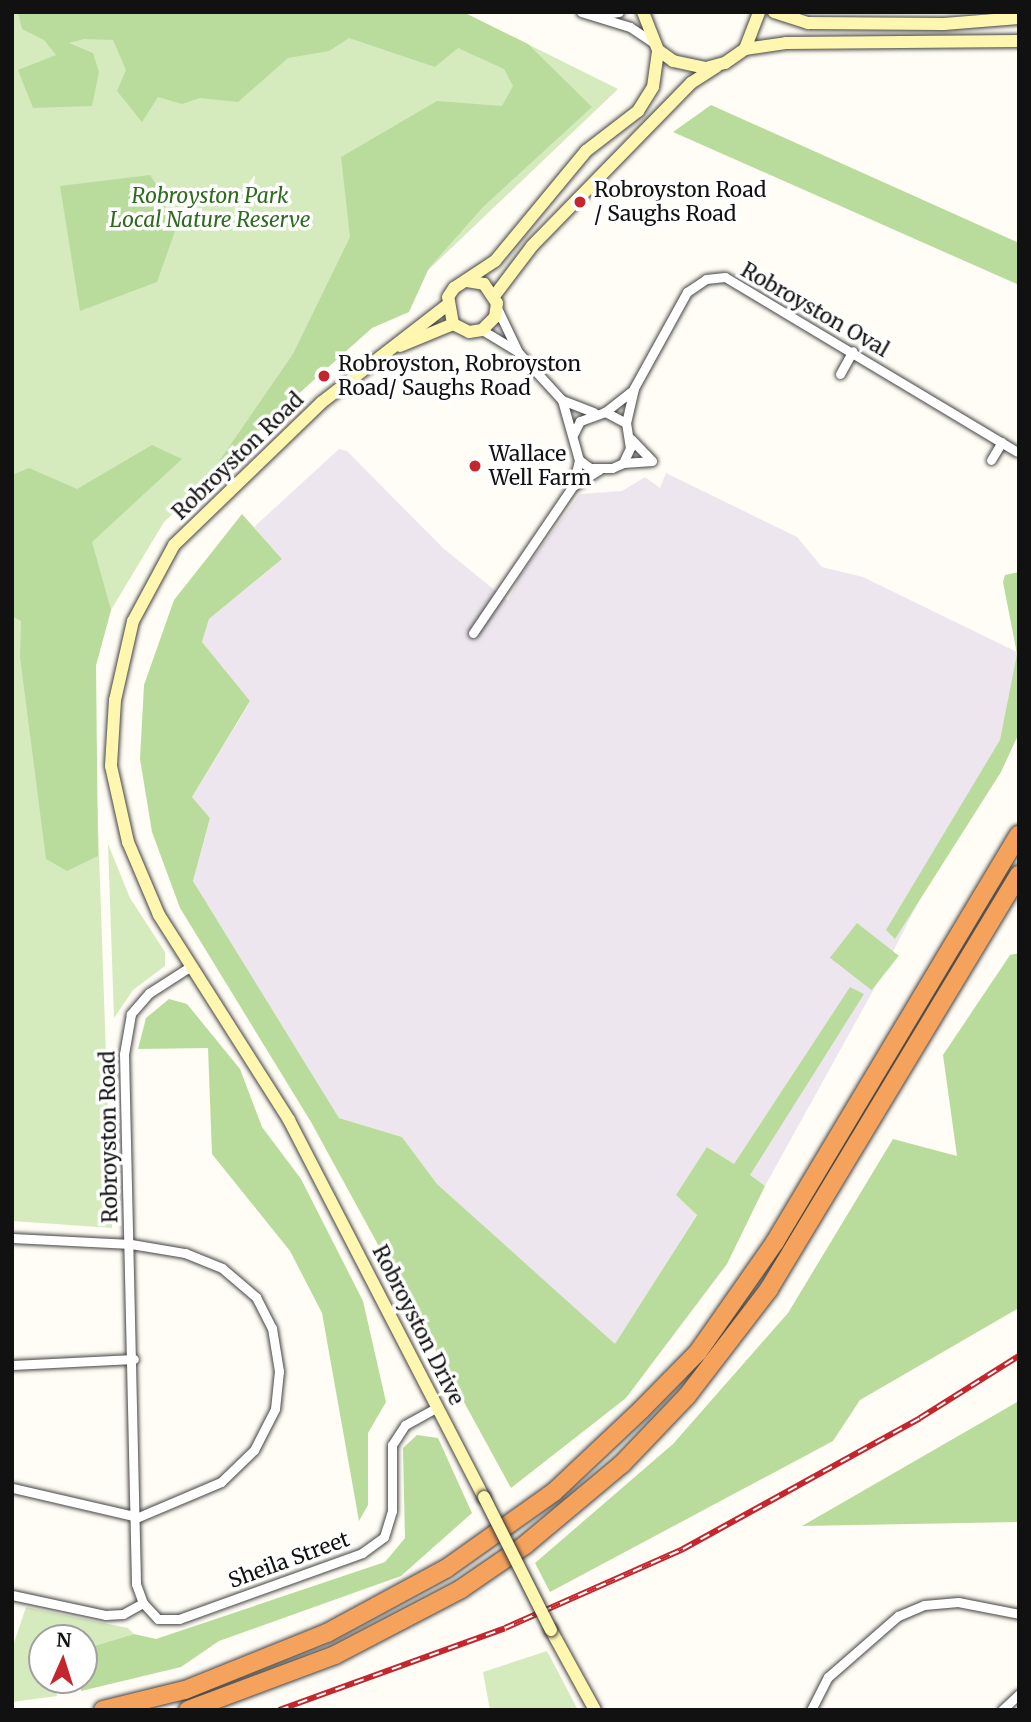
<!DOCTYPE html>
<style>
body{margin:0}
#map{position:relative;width:1031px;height:1722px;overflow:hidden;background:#fffdf5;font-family:Merriweather,serif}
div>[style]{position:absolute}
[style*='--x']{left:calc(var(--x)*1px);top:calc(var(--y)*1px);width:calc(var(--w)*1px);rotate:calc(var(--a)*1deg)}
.industrial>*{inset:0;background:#eee6ef}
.green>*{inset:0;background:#d5ebbd}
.forest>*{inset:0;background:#b9dc9c;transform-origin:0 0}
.roads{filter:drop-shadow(0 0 2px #444) drop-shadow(0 0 2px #444)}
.street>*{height:9px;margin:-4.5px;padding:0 4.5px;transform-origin:4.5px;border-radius:4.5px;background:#fff}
.secondary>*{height:12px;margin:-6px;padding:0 6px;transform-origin:6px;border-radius:6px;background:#fff6b0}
.highway>*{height:18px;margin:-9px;padding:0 9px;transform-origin:9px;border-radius:9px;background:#f5a25d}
.rail>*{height:6px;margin-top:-3px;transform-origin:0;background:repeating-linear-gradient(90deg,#fff 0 10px,#c4262e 0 20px);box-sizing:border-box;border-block:2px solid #c4262e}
.bridges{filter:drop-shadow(0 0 2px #333) drop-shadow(0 0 2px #333)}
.secondary-bridge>*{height:12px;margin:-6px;padding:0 6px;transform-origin:6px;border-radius:6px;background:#fff6b0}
.dots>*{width:19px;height:19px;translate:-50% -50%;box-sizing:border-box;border:4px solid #fff;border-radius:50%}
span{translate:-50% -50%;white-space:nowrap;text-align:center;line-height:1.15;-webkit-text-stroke:7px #fff;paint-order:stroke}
.poi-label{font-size:21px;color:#111}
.left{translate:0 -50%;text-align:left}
.park-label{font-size:21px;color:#2f6b1f;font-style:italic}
.street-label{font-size:21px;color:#111}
.frame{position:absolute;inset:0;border:14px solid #111;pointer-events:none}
.north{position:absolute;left:28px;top:1624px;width:70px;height:70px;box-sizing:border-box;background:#fff;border:2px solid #a0a0a0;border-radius:50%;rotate:3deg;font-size:19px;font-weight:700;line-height:28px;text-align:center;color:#111}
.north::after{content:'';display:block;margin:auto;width:24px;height:32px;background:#c4262e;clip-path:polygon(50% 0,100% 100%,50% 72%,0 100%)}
</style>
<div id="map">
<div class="industrial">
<div style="clip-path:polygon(339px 449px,347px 451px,443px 548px,508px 601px,520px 576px,580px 494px,622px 491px,645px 477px,660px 488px,666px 473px,797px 537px,822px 567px,863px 577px,1019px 653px,1019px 704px,874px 989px,765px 1186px,708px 1147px,697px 1214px,615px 1345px,437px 1184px,402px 1137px,339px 1118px,193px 881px,210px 818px,192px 797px,250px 702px,202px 642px,209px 619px,282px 559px,254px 527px)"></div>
</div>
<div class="green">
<div style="clip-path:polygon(12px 12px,463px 12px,618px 89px,164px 522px,111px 610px,96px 665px,95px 739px,112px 1228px,12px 1221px)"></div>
<div style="clip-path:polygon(108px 844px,130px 898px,165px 952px,165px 966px,133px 990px,114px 1018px)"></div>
<div style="clip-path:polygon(26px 1607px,128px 1628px,134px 1634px,84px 1649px,84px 1638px,42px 1638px,42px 1680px,56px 1680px,57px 1696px,12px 1702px,12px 1649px)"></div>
<div style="clip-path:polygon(547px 1651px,578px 1710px,490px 1710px,483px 1672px)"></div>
</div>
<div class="forest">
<div style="clip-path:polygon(18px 12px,463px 12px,528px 44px,592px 107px,483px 207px,429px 268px,409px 312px,372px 328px,213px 470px,293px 354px,350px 237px,341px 157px,437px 101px,502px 106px,513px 86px,504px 69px,458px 48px,435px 67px,349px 38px,329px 51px,288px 58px,238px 102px,200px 98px,182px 104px,158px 97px,142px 122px,117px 91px,126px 70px,113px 40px,84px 39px,69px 43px,93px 53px,99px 72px,92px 106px,33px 108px,18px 70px,56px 55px,44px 40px,22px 29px)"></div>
<div style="clip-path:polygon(711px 105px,1019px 243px,1019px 285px,673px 132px)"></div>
<div style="clip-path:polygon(150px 175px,179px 220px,157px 282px,80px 311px,60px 186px)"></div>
<div style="clip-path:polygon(152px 445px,182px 459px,92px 542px,111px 610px,96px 665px,98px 856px,67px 871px,46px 859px,20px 657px,21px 621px,12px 616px,12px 475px,29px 468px,77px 489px)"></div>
<div style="clip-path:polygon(242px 514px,282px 559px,209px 619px,202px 642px,250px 701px,192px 797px,210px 818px,193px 881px,339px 1118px,402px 1137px,437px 1184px,615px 1344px,697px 1215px,676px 1195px,707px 1147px,734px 1164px,850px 987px,864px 994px,750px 1175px,765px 1186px,727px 1264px,626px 1398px,511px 1488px,311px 1122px,180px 908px,152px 832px,140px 759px,144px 685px,174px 600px)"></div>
<div style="clip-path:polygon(1019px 572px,1019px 733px,1001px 772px,895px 939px,886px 930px,1000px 740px,1017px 654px,1003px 582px,1005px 575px)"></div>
<div style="left:857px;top:923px;width:53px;height:44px;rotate:38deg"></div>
<div style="clip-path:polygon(1019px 953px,1019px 1308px,860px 1400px,833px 1441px,550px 1592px,535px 1563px,673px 1444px,788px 1313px,893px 1139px,957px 1156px,943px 1055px,1010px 955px)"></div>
<div style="clip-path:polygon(169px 999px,187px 1004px,240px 1069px,262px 1127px,301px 1179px,363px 1301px,386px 1402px,368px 1433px,368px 1505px,359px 1521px,322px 1313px,290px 1251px,212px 1154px,208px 1048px,138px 1049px,146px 1018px)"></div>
<div style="clip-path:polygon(1019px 1401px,1019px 1522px,802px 1526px)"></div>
<div style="clip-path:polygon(417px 1435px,438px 1438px,472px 1513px,401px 1576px,219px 1641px,181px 1667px,81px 1691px,84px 1649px,134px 1634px,156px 1639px,385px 1562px,405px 1538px,403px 1448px)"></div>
</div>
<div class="roads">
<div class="street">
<div style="--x:581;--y:12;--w:51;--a:17"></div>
<div style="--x:630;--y:27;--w:27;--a:34"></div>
<div style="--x:598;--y:15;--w:21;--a:-8"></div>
<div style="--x:497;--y:308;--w:49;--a:64.5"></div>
<div style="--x:518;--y:352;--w:65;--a:47.5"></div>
<div style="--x:562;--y:400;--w:62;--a:74.2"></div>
<div style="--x:579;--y:460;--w:14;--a:36"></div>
<div style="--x:590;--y:468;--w:22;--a:0"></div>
<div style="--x:612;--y:468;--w:12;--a:-24"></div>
<div style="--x:623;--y:463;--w:17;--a:-65"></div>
<div style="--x:630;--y:448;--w:25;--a:-99"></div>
<div style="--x:626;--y:423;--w:24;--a:-152"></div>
<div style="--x:605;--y:412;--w:27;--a:160"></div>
<div style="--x:580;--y:421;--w:16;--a:117"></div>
<div style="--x:482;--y:330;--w:41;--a:31"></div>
<div style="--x:840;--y:374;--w:26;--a:-61"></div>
<div style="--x:562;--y:400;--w:34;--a:21"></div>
<div style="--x:605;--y:412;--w:36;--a:-38"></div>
<div style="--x:626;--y:423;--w:36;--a:-77"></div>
<div style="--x:634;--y:388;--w:110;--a:-61.1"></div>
<div style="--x:687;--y:292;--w:23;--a:-34"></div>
<div style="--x:706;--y:279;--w:19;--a:-6"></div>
<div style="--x:725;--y:277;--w:340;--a:30.9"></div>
<div style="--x:631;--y:439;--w:30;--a:46"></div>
<div style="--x:991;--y:460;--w:21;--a:-59"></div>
<div style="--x:623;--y:463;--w:29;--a:-4"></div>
<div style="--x:573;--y:486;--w:31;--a:-32"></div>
<div style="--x:473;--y:633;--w:178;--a:-55.8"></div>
<div style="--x:573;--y:486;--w:27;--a:-77"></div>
<div style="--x:188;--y:968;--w:46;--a:147.3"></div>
<div style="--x:149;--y:993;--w:28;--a:131"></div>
<div style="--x:131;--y:1014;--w:41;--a:99.9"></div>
<div style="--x:124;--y:1054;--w:530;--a:88.7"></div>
<div style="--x:136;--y:1584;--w:20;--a:70"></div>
<div style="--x:143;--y:1603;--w:22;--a:47"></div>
<div style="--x:158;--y:1619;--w:21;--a:0"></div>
<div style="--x:179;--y:1619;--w:195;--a:-19.8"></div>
<div style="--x:362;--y:1553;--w:27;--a:-36"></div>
<div style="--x:384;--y:1537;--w:27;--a:-73"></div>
<div style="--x:392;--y:1511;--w:66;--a:-90"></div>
<div style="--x:392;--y:1445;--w:24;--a:-57"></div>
<div style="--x:405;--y:1425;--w:37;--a:-29"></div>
<div style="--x:12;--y:1238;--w:119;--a:2.9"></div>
<div style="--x:131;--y:1244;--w:55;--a:9.5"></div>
<div style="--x:185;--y:1253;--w:40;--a:22"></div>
<div style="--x:222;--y:1268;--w:45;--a:40.5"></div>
<div style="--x:256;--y:1297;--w:35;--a:63"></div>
<div style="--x:272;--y:1328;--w:44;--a:80.8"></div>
<div style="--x:279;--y:1371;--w:38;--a:96"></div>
<div style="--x:275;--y:1409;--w:46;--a:117.1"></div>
<div style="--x:254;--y:1450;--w:46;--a:135.9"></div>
<div style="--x:221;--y:1482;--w:90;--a:157.1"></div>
<div style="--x:138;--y:1517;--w:129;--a:-167"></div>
<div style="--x:12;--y:1365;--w:122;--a:-2.8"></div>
<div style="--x:12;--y:1595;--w:95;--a:12.1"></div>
<div style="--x:105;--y:1615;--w:18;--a:-3"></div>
<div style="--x:123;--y:1614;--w:23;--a:-29"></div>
<div style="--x:811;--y:1710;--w:37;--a:-63"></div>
<div style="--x:828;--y:1677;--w:93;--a:-41.1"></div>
<div style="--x:898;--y:1616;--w:28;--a:-23"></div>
<div style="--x:924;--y:1605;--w:34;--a:-5"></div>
<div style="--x:958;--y:1602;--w:62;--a:11.1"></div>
<div style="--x:1002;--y:1710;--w:23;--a:-43"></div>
</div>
<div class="secondary">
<div style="--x:643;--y:12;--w:41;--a:68.5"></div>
<div style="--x:658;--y:50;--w:19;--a:36"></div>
<div style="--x:673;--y:61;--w:34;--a:12"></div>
<div style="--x:706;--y:68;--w:20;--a:-15"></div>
<div style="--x:725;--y:63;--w:24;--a:-35"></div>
<div style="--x:745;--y:49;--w:40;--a:-69"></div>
<div style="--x:774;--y:12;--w:36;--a:18"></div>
<div style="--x:808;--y:23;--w:136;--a:0.4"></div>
<div style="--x:944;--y:24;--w:75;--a:-4.6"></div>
<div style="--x:745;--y:49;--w:41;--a:-8.3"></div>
<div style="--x:786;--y:43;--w:233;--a:-0.5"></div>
<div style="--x:467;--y:281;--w:17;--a:10"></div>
<div style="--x:484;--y:284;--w:23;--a:56"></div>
<div style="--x:497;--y:303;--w:14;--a:98"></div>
<div style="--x:495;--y:317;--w:18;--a:135"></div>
<div style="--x:482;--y:330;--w:13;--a:171"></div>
<div style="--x:469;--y:332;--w:18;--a:-153"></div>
<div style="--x:453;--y:324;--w:27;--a:-100"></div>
<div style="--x:448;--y:297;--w:11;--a:-56"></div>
<div style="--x:454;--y:288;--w:49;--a:-33.4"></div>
<div style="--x:495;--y:261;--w:143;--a:-50.4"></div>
<div style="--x:586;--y:151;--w:66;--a:-37.6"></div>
<div style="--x:638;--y:111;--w:28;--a:-58"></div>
<div style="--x:653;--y:87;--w:37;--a:-82"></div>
<div style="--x:495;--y:295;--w:61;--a:-52.9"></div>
<div style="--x:532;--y:246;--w:228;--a:-45.7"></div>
<div style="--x:691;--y:83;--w:31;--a:-33"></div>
<div style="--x:446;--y:306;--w:158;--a:142.2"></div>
<div style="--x:321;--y:403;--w:204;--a:136"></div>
<div style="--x:174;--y:545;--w:86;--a:118.3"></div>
<div style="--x:133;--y:621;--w:81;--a:102.8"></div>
<div style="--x:115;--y:700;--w:66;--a:93.5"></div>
<div style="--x:111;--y:766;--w:78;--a:77.4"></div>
<div style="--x:128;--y:842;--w:79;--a:67"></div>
<div style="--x:159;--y:915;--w:243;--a:57.6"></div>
<div style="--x:289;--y:1120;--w:424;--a:62.7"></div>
<div style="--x:400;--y:346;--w:57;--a:-22.5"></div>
<div style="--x:551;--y:1630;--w:91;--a:61.2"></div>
</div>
<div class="highway">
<div style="--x:103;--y:1710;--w:84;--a:-13.7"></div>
<div style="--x:185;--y:1690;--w:153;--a:-21.9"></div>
<div style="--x:327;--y:1633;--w:136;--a:-28.4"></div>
<div style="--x:447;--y:1568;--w:131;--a:-35.4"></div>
<div style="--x:554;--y:1492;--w:120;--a:-43.3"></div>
<div style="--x:641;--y:1410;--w:81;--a:-45.5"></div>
<div style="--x:698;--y:1352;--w:134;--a:-55"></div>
<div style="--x:775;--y:1242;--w:475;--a:-59.1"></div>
<div style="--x:188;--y:1710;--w:157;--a:-20.5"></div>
<div style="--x:335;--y:1655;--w:142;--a:-27.6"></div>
<div style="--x:461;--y:1589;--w:78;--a:-34.5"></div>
<div style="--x:525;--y:1545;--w:126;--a:-39.9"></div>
<div style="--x:622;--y:1464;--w:94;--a:-46.3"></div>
<div style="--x:687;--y:1396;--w:135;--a:-52.5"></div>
<div style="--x:769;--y:1289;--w:484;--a:-58.9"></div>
</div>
</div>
<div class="rail">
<div style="--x:279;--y:1710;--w:240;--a:-19.9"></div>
<div style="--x:505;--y:1628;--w:195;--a:-23.9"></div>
<div style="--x:683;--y:1549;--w:271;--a:-28.9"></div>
<div style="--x:920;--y:1418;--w:117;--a:-32.1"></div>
</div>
<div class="bridges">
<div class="secondary-bridge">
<div style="--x:484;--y:1497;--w:149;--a:63.3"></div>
</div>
</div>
<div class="dots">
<div style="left:580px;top:202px;background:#c4262e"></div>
<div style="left:324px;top:376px;background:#c4262e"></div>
<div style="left:475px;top:466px;background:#c4262e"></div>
</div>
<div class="poi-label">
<span class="left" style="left:594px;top:202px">Robroyston Road<br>/ Saughs Road</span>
<span class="left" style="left:338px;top:376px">Robroyston, Robroyston<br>Road/ Saughs Road</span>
<span class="left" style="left:489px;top:466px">Wallace<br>Well Farm</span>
</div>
<div class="park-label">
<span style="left:210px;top:208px">Robroyston Park<br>Local Nature Reserve</span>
</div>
<div class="street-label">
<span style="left:815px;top:310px;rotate:30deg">Robroyston Oval</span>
<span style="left:238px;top:456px;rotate:-44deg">Robroyston Road</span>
<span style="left:109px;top:1137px;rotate:-91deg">Robroyston Road</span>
<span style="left:418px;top:1325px;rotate:63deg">Robroyston Drive</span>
<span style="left:289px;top:1560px;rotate:-20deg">Sheila Street</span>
</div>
<div class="frame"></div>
<div class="north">N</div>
</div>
